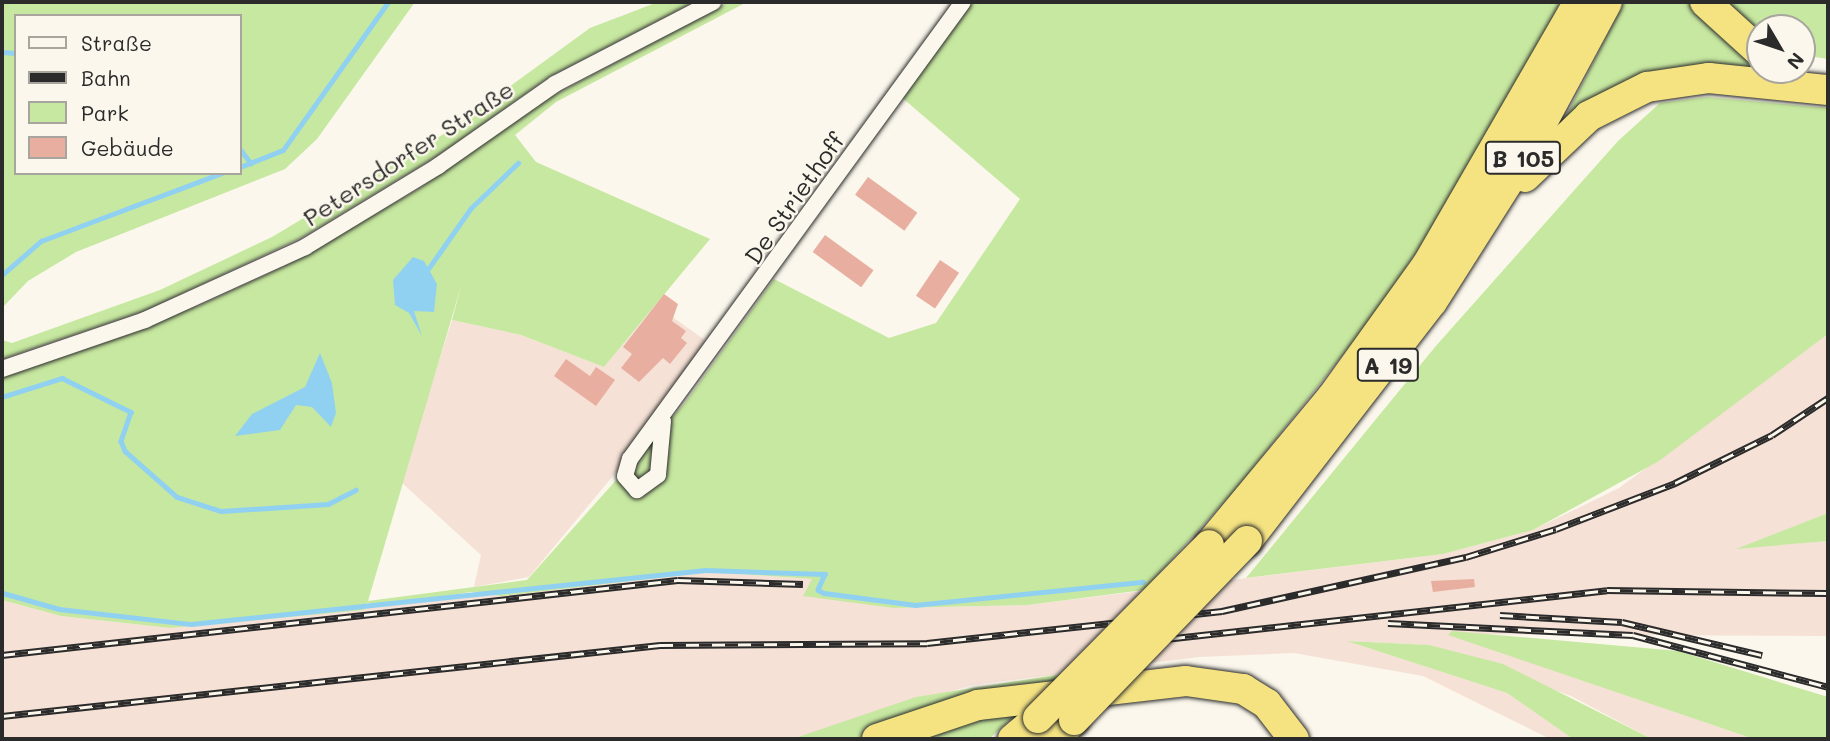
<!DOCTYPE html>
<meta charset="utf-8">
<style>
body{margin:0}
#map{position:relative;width:1830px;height:741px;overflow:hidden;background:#fbf7ec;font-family:Mali,sans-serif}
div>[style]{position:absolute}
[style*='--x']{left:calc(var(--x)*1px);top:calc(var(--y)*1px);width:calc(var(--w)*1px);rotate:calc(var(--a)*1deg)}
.built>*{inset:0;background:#f5e1d5}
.green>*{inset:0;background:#c7e8a0}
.water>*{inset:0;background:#90d1f1}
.stream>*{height:4.5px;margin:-2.25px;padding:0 2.25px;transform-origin:2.25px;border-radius:2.25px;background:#90d1f1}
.building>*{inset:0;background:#e8afa0;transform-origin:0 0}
.roads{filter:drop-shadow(0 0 2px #2b2b2b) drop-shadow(0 0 2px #2b2b2b)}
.street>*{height:16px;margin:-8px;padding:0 8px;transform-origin:8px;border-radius:8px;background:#fbf7ec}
.highway>*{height:30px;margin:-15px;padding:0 15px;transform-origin:15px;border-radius:15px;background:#f5e382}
.rail>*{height:7px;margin-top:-3.5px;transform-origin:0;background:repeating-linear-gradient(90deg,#fbf7ec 0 13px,#2b2b2b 0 26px);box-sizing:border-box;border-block:2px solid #2b2b2b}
.bridges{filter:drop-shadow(0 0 2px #2b2b2b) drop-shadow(0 0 2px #2b2b2b)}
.highway-bridge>*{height:30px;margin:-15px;padding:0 15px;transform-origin:15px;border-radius:15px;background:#f5e382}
span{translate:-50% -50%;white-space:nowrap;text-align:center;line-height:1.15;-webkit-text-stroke:5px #fbf7ec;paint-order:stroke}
.shield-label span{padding:2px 5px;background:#fbf7ec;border:2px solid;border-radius:5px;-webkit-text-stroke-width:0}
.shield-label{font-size:23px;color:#2b2b2b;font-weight:700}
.street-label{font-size:24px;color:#2b2b2b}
.frame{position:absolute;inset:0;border:4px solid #2b2b2b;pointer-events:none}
.legend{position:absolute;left:14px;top:14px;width:228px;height:161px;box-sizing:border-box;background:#fbf7ec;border:2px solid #a8a59f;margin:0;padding:9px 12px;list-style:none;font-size:21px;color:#2b2b2b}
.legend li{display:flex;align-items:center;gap:14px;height:35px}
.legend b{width:35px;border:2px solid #a8a59f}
.north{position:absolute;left:1746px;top:14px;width:70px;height:70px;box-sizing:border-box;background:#fbf7ec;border:2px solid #a8a59f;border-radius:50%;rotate:129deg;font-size:19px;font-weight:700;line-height:28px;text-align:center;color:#2b2b2b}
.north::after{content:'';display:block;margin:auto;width:24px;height:32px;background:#2b2b2b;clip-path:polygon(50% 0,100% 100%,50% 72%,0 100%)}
</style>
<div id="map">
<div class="built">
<div style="clip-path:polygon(656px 305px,706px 341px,612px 477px,529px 577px,474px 587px,481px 555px,401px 482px,452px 320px,521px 335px,604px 367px)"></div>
<div style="clip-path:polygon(1828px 334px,1828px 513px,1739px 548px,1828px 541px,1828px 636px,1448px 634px,1754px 739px,1652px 739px,1571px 696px,1429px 645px,1348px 641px,1507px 693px,1573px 739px,1550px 739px,1423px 676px,1294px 653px,1199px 657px,972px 685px,792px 739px,2px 739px,2px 600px,61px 616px,170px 628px,709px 572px,813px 579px,804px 595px,893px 608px,1028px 605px,1443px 554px,1533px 530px,1619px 488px)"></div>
</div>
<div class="green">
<div style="clip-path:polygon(evenodd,2px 2px,415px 2px,317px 139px,285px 169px,76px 252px,28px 281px,2px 308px,2px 2px,16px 16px,240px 16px,240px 173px,16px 173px,16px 16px)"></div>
<div style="clip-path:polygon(658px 2px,694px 2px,549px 77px,442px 153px,303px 237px,147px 310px,2px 359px,2px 340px,12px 343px,160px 290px,272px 237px,447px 132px,590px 28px)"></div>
<div style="clip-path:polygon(729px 2px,747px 2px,556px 102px,515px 135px,536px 162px,710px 239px,604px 367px,521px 335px,452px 320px,462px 283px,368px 601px,527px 580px,684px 404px,774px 279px,889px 338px,936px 323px,1020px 199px,899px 95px,968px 2px,1560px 2px,1535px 58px,1430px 233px,1361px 332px,1237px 488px,1144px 590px,1028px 605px,893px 608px,803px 596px,812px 579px,709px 572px,502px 596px,471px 592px,370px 608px,368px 602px,364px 610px,170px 628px,61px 616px,2px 600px,2px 375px,198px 306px,287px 265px,420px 188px,536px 105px)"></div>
<div style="clip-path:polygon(1624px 2px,1698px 2px,1760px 60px,1760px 70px,1797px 73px,1732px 71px,1563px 122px)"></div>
<div style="clip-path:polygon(1726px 2px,1828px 2px,1828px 59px,1802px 55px,1802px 28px,1760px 28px,1760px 37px)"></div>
<div style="clip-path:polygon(1707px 97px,1828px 108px,1828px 334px,1659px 461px,1533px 530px,1443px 554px,1246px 578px,1435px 347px,1618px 141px,1660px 103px)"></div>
<div style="clip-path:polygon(1828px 513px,1828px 541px,1736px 549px)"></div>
<div style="clip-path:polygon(1452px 631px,1678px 651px,1828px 697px,1828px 739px,1754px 739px,1448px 635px)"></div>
<div style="clip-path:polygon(1347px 641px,1429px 645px,1503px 664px,1652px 739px,1573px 739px,1507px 693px)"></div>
<div style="clip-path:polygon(1061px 674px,989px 739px,792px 739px,916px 697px)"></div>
</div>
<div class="water">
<div style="clip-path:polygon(413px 257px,424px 261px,437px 284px,434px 312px,414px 311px,422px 336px,409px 313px,395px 305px,393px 280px)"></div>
<div style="clip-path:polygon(320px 353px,332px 383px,336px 413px,331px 427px,312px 407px,296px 405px,280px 430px,235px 436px,252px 414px,305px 387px)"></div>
</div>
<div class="stream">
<div style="--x:2;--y:52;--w:14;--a:4"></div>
<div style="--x:240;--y:149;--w:18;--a:52"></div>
<div style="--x:240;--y:167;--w:46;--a:-21.6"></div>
<div style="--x:283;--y:150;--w:181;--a:-54.6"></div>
<div style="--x:426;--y:272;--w:78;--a:-54.9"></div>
<div style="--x:471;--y:208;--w:65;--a:-43.8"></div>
<div style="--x:2;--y:275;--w:52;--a:-41.1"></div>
<div style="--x:41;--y:241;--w:193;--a:-20.6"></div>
<div style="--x:2;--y:397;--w:63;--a:-17.6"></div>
<div style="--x:62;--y:378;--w:77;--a:26.2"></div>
<div style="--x:131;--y:412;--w:31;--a:109"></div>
<div style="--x:121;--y:441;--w:11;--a:68"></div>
<div style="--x:125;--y:451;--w:69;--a:41.5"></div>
<div style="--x:177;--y:497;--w:46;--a:17.7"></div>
<div style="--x:221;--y:511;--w:107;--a:-3.7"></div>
<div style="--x:328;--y:504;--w:31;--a:-27"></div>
<div style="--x:3;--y:593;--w:58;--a:15.9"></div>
<div style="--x:59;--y:609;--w:133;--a:6.5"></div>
<div style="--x:191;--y:624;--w:517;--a:-6"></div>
<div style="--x:705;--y:570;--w:120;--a:1.9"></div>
<div style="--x:825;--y:574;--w:17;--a:114"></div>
<div style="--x:818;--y:590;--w:7;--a:27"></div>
<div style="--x:824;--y:593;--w:92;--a:7.5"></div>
<div style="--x:915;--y:605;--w:229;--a:-5.8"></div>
</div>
<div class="building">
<div style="left:868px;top:177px;width:61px;height:22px;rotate:36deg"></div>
<div style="left:825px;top:235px;width:60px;height:21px;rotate:36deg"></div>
<div style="left:940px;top:260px;width:23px;height:43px;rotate:34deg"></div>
<div style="clip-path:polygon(664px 294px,678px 304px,672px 321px,686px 331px,681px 338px,687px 343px,670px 364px,663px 358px,639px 382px,621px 368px,632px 354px,623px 347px)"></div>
<div style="clip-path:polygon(566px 359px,590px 376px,596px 367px,615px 380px,596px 406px,554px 376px)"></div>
<div style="clip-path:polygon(1474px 579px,1475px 587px,1433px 592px,1431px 581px)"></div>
</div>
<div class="roads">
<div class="street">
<div style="--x:2;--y:369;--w:151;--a:-18.9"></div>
<div style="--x:145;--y:320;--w:176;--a:-24.5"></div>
<div style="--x:305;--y:247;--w:156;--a:-31.3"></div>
<div style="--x:438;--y:166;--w:143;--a:-35"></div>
<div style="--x:555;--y:84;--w:178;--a:-27.4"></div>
<div style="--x:663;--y:421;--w:54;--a:95.3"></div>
<div style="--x:658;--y:475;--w:26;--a:144"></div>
<div style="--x:637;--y:490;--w:18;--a:-131"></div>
<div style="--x:625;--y:476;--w:18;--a:-74"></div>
<div style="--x:630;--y:459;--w:565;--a:-53.92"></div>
</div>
<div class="highway">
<div style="--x:1705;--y:2;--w:74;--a:42.3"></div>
<div style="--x:1525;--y:177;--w:88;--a:-43.6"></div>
<div style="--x:1589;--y:116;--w:65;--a:-26.6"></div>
<div style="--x:1647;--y:87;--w:63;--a:-8.3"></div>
<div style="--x:1709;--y:78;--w:120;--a:5.8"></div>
<div style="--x:1247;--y:541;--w:302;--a:-52.3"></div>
<div style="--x:1432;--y:302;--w:168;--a:-57.6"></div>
<div style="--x:1522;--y:160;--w:179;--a:-61.7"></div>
<div style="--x:1209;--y:545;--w:192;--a:-50.3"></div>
<div style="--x:1332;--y:397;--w:163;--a:-54.3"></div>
<div style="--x:1427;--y:265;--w:304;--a:-60"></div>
<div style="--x:877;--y:739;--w:107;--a:-18.6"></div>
<div style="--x:978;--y:705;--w:209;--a:-6.6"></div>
<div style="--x:1186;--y:681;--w:58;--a:8"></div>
<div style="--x:1243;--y:689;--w:28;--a:32"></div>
<div style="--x:1267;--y:704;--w:44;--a:52.4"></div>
<div style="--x:1013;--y:739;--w:33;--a:-40"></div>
<div style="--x:1053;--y:739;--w:28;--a:-42"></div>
</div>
</div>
<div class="rail">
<div style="--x:1500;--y:615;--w:122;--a:3.3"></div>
<div style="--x:1622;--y:622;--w:144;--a:13.3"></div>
<div style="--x:1388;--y:623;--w:245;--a:2.8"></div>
<div style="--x:1633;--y:635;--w:202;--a:14.9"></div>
<div style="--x:1120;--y:644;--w:490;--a:-6.3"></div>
<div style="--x:1607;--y:590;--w:221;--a:0.8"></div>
<div style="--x:2;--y:655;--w:680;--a:-6.33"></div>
<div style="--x:678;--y:580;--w:125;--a:1.8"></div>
<div style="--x:2;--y:716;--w:662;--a:-6.16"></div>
<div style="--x:660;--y:645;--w:267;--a:-0.4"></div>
<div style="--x:927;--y:643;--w:297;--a:-6.2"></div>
<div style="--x:1222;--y:611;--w:250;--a:-12.5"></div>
<div style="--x:1466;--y:557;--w:94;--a:-17.3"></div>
<div style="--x:1556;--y:529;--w:128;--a:-21.1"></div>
<div style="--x:1675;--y:483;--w:108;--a:-26.3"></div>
<div style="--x:1772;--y:435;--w:67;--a:-33.5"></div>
</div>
<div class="bridges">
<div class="highway-bridge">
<div style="--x:1038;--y:718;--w:243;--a:-45.3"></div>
<div style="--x:1074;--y:720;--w:249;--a:-46"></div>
</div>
</div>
<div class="shield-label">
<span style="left:1523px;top:158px">B 105</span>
<span style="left:1388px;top:365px">A 19</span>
</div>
<div class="street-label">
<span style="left:408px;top:153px;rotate:-33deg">Petersdorfer Straße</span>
<span style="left:794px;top:198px;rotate:-55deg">De Striethoff</span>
</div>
<div class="frame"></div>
<ul class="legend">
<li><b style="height:9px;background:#fbf7ec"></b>Straße</li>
<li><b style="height:9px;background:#2b2b2b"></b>Bahn</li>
<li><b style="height:19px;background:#c7e8a0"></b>Park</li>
<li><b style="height:19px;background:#e8afa0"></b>Gebäude</li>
</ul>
<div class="north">N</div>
</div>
